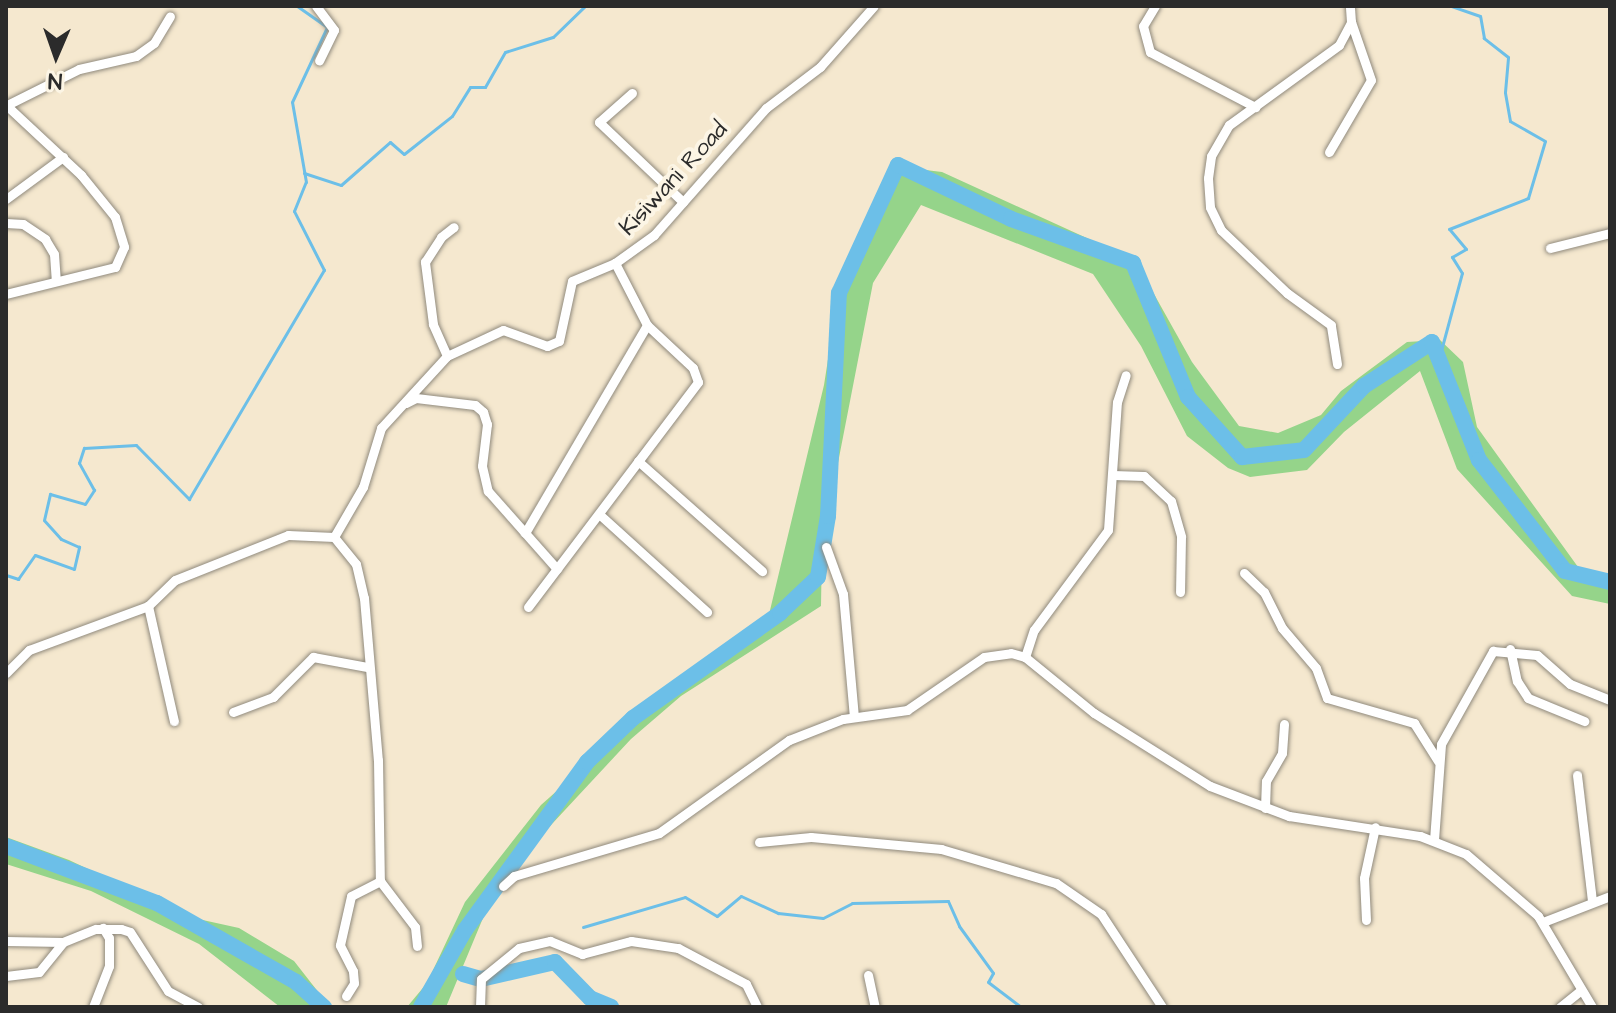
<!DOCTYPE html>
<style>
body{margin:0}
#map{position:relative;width:1616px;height:1013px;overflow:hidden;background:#f5e8cf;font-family:"Architects Daughter",sans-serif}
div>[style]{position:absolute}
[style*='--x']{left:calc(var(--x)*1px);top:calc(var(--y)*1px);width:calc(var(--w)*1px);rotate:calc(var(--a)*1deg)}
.green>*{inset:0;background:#95d48a}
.stream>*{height:3px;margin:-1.5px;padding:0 1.5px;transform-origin:1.5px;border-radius:1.5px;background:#6cbfe8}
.river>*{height:16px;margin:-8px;padding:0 8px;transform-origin:8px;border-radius:8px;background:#6cbfe8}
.roads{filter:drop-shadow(0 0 2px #908a7d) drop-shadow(0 0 2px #908a7d)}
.minor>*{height:9px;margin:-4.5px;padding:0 4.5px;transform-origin:4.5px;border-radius:4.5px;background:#fff}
span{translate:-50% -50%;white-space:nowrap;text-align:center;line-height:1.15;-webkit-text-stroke:8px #fcf5e5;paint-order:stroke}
.street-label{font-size:24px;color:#2b2b2b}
.frame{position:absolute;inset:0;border:8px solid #2b2b2b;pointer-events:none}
.north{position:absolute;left:16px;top:16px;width:80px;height:80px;-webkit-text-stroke:6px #fcf5e5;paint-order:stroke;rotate:182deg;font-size:22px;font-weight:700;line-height:32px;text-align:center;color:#2b2b2b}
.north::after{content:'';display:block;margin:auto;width:28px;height:36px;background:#2b2b2b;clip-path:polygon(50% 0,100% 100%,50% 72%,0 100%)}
</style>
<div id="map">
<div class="green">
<div style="clip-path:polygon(893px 166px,942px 172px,1135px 260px,1192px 362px,1239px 426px,1278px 433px,1321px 415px,1341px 391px,1407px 342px,1440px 340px,1463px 362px,1477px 427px,1578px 567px,1610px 575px,1610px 604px,1572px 596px,1457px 469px,1420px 371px,1344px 432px,1307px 470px,1250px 477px,1228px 468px,1187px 436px,1141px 346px,1093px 274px,921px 205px,873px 283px,822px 545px,821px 606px,681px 696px,631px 739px,498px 882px,446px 1007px,407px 1007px,427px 983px,465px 902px,541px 805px,667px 693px,766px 627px,824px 385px,839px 289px)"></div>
<div style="clip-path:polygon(6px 837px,69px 860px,189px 917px,239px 928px,294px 961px,330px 1007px,280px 1007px,199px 944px,91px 891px,6px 864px)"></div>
</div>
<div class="stream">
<div style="--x:304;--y:173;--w:39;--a:18"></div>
<div style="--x:341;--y:185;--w:65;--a:-41.3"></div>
<div style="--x:390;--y:142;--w:18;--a:41"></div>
<div style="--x:404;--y:154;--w:61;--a:-38.4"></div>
<div style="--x:452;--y:116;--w:34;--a:-58"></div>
<div style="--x:470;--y:87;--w:15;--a:0"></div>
<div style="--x:485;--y:87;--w:40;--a:-60.3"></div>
<div style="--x:505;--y:52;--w:50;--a:-17.4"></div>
<div style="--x:553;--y:37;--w:45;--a:-44.1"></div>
<div style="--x:1439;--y:358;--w:88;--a:-74.9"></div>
<div style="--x:1462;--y:273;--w:19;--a:-122"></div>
<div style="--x:1452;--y:257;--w:16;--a:-30"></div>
<div style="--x:1466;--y:249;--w:26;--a:-130"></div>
<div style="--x:1449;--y:229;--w:85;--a:-21.4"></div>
<div style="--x:1528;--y:198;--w:59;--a:-73.4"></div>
<div style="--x:1545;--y:141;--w:40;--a:-150.3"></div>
<div style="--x:1510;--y:121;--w:29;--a:-100"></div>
<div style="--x:1505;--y:92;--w:35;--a:-85"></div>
<div style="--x:1508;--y:57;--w:31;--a:-142"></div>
<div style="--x:1484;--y:38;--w:22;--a:-100"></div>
<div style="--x:1480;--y:16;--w:31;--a:-161"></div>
<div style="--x:6;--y:575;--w:13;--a:18"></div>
<div style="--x:18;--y:579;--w:29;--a:-55"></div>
<div style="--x:35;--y:555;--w:41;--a:19.7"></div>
<div style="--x:74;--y:569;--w:23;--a:-77"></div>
<div style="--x:79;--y:547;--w:20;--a:-156"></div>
<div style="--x:61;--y:539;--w:25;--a:-132"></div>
<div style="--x:44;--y:520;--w:27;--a:-77"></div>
<div style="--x:50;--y:494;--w:36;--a:16"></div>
<div style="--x:85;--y:504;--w:17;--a:-57"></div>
<div style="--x:94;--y:490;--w:31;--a:-119"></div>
<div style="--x:79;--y:463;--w:16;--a:-72"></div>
<div style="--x:84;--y:448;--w:52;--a:-3.3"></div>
<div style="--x:136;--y:445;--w:76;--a:45.5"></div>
<div style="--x:189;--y:499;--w:266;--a:-59.5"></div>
<div style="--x:324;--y:270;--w:66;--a:-117"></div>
<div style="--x:294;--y:211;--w:31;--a:-68"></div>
<div style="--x:306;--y:182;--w:81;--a:-99.9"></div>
<div style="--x:292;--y:102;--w:83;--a:-65"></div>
<div style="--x:327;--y:27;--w:37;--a:-145"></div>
<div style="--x:583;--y:927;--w:106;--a:-16.4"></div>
<div style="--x:685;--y:897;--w:37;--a:31"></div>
<div style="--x:717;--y:916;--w:31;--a:-40"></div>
<div style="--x:741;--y:896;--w:41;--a:24.7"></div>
<div style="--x:778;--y:913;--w:45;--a:6.3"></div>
<div style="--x:823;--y:918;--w:33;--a:-27"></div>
<div style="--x:852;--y:903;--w:96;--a:-1.2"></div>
<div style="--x:948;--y:901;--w:27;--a:66"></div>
<div style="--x:959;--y:926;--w:58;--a:54.1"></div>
<div style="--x:993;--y:973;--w:10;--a:119"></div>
<div style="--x:988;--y:982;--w:41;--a:37.1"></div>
</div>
<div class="river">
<div style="--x:6;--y:846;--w:161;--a:20.7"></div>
<div style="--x:157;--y:903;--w:160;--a:29.6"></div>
<div style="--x:296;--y:982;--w:38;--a:42"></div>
<div style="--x:463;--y:974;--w:19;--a:16"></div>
<div style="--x:481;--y:979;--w:76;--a:-12.9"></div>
<div style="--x:555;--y:962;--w:50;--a:45.8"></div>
<div style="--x:590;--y:998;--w:23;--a:23"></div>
<div style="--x:421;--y:1007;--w:89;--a:-60.3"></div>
<div style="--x:465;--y:930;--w:208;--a:-54"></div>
<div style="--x:587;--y:762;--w:64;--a:-43.7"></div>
<div style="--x:633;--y:718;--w:181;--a:-35.5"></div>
<div style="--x:780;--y:613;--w:52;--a:-43.5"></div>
<div style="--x:818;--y:577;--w:62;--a:-80.7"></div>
<div style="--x:828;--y:516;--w:223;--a:-87.2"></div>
<div style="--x:839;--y:293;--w:141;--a:-65.3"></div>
<div style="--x:898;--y:165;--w:125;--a:25.5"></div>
<div style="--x:1011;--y:219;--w:130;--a:19.8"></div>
<div style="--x:1133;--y:263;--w:145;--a:67.7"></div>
<div style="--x:1188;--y:397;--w:81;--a:48"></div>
<div style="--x:1242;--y:457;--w:62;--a:-6.4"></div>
<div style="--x:1304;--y:450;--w:88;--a:-46.8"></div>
<div style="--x:1364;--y:386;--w:81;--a:-32.9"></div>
<div style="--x:1432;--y:342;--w:127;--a:68.3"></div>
<div style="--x:1479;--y:460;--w:140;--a:52.2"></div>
<div style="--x:1565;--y:571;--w:46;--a:13.7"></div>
</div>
<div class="roads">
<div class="minor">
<div style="--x:316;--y:6;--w:30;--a:53"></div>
<div style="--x:334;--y:30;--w:34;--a:116"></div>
<div style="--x:1155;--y:6;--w:23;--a:121"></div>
<div style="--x:1143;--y:26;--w:27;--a:75"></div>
<div style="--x:1150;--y:52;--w:119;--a:27.6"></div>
<div style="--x:632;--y:93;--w:44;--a:138.7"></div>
<div style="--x:599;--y:122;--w:116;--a:43.6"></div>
<div style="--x:6;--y:105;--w:103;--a:43"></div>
<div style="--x:81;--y:175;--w:54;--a:51"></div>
<div style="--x:115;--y:217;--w:31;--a:73"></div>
<div style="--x:124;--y:247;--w:22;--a:114"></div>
<div style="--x:115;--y:267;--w:112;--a:166.1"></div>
<div style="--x:7;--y:105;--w:80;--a:-26.6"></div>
<div style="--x:79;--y:69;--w:58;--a:-12.8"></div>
<div style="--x:136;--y:56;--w:22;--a:-36"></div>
<div style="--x:154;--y:43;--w:31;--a:-59"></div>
<div style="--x:1329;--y:152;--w:83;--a:-59.7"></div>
<div style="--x:1371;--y:80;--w:61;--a:-109"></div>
<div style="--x:6;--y:199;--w:71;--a:-36.4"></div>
<div style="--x:6;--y:223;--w:17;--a:3"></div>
<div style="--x:23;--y:224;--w:27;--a:34"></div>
<div style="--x:45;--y:239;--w:17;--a:59"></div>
<div style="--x:54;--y:254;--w:26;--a:86"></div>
<div style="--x:1550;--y:248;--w:62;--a:-14"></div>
<div style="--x:447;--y:356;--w:35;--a:-114"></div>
<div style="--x:433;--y:324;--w:63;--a:-97.4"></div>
<div style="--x:425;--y:262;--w:30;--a:-57"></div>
<div style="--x:441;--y:237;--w:16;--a:-38"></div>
<div style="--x:1337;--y:364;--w:39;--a:-99"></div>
<div style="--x:1331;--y:325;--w:54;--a:-144"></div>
<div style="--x:1287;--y:293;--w:91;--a:-136.3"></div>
<div style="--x:1221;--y:230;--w:25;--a:-116"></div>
<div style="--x:1210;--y:207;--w:29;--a:-94"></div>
<div style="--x:1208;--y:178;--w:22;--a:-82"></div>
<div style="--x:1211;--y:156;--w:36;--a:-60"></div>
<div style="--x:1229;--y:125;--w:136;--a:-36"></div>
<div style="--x:1339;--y:45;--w:26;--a:-62"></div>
<div style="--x:1351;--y:22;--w:16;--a:-94"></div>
<div style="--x:406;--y:403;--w:11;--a:-27"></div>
<div style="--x:416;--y:398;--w:59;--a:6.8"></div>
<div style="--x:475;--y:405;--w:11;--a:41"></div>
<div style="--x:483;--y:412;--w:13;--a:72"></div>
<div style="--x:487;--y:424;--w:42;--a:96.8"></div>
<div style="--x:482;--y:466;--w:26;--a:77"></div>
<div style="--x:488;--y:491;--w:104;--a:48.5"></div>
<div style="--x:638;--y:461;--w:166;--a:41.6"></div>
<div style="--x:1113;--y:475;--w:31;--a:2"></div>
<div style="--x:1144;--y:476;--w:37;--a:43"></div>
<div style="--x:1171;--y:501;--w:37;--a:74"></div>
<div style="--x:1181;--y:537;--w:55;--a:91"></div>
<div style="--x:599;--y:514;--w:146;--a:42.2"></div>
<div style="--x:525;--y:533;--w:241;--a:-59.6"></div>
<div style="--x:334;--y:537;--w:58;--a:-59.9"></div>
<div style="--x:363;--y:487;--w:62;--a:-73"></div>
<div style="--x:381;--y:428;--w:98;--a:-47.5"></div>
<div style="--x:447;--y:356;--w:62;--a:-24.9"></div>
<div style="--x:503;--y:330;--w:47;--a:20"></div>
<div style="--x:547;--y:346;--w:13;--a:-23"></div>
<div style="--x:559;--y:341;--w:61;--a:-77.8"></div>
<div style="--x:572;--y:281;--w:47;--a:-22.7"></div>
<div style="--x:615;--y:263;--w:48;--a:-35.7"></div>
<div style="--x:654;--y:235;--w:169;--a:-48.6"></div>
<div style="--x:766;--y:108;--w:68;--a:-37.2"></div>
<div style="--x:820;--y:67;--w:81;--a:-48.5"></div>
<div style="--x:826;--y:547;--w:50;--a:70.1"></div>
<div style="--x:843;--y:594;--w:123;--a:84.9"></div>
<div style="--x:1244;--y:573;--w:28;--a:44"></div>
<div style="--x:1264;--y:592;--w:40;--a:63.4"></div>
<div style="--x:1282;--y:628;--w:52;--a:49.6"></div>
<div style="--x:1316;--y:668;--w:32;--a:70"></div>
<div style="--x:1327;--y:698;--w:91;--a:16"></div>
<div style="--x:1414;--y:723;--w:45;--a:57.7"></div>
<div style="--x:148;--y:606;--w:118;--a:77.3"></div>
<div style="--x:528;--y:607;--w:282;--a:-52.9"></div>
<div style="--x:698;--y:382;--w:15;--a:-110"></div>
<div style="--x:693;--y:368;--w:63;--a:-136.9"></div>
<div style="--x:647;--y:325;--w:70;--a:-117.3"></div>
<div style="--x:1510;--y:649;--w:33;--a:78"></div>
<div style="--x:1517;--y:681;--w:20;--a:57"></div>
<div style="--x:1528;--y:698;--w:61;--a:22.3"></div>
<div style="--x:1025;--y:657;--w:28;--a:-72"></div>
<div style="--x:1034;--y:630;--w:124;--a:-53.5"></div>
<div style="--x:1108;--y:530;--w:128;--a:-86"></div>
<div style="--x:1117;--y:402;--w:28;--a:-72"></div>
<div style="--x:6;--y:673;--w:33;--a:-45"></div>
<div style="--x:29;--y:650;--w:127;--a:-20.3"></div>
<div style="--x:148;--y:606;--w:37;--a:-44"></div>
<div style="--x:175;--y:580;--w:122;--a:-21.7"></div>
<div style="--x:288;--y:535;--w:46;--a:2.5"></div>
<div style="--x:334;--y:537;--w:35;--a:51"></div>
<div style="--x:356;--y:564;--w:35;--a:77"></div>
<div style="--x:364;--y:598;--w:163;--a:85.1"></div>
<div style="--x:378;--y:760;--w:121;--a:89.1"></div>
<div style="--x:380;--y:881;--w:58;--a:52.7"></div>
<div style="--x:415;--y:927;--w:19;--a:84"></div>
<div style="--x:233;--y:712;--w:43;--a:-20.6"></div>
<div style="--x:273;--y:697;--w:57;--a:-45"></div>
<div style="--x:313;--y:657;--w:55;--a:10.5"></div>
<div style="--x:1577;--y:775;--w:127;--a:83.2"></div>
<div style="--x:1265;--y:808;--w:27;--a:-88"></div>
<div style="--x:1266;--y:781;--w:32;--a:-60"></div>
<div style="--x:1282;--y:753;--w:29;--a:-86"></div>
<div style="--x:1434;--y:840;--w:96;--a:-85.8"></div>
<div style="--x:1441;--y:744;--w:107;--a:-60.8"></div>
<div style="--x:1493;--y:651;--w:44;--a:5.2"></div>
<div style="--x:1537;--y:655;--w:44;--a:41.3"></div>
<div style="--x:1570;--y:684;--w:43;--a:21.8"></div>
<div style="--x:759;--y:842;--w:52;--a:-5.5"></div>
<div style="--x:811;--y:837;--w:131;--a:5.3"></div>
<div style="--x:941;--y:849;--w:120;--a:16.5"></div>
<div style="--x:1056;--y:883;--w:55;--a:34.6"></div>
<div style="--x:1101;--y:914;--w:111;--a:56.7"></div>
<div style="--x:503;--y:886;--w:15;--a:-42"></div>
<div style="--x:514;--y:876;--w:151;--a:-16.5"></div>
<div style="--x:659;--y:833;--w:160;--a:-35.6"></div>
<div style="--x:789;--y:740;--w:58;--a:-21.3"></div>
<div style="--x:843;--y:719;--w:65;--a:-8"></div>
<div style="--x:907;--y:710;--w:93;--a:-34.5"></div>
<div style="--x:984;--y:657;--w:27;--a:-8"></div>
<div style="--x:1011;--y:653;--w:15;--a:16"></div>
<div style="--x:1025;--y:657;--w:89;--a:39.1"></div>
<div style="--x:1094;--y:713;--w:137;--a:32.2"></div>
<div style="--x:1210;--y:786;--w:85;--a:20.8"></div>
<div style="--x:1289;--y:816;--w:133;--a:8.7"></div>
<div style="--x:1420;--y:836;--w:49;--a:21.4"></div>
<div style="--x:1466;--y:854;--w:95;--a:40.7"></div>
<div style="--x:1538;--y:916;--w:106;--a:59.3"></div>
<div style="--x:1366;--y:920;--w:42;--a:-92.7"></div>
<div style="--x:1364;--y:878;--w:52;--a:-77.8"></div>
<div style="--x:1543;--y:922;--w:72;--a:-21.2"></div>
<div style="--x:6;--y:941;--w:57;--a:1"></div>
<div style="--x:63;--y:942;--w:35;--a:-22"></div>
<div style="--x:96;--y:929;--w:25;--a:0"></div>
<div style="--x:121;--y:929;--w:9;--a:18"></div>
<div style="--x:130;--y:932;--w:70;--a:57.2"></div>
<div style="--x:168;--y:991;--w:34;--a:28"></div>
<div style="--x:868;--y:975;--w:33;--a:78"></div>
<div style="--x:6;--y:976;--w:33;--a:-7"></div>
<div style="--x:39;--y:972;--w:38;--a:-51"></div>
<div style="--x:346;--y:996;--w:15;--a:-58"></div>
<div style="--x:354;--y:983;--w:12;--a:-95"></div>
<div style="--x:353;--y:971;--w:29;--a:-117"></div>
<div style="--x:340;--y:945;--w:50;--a:-77.3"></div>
<div style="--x:351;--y:896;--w:33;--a:-27"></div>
<div style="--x:93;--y:1007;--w:44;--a:-68.7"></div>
<div style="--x:109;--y:966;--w:28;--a:-90"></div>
<div style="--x:109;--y:938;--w:12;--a:-121"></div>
<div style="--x:480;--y:1007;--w:28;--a:-88"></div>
<div style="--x:481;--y:979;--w:49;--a:-39.2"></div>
<div style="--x:519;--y:948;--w:32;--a:-13"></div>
<div style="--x:550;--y:941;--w:35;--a:22"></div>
<div style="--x:582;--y:954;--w:51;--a:-14.9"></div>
<div style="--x:631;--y:941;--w:48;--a:8.5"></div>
<div style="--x:678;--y:948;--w:77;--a:27.9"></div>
<div style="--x:746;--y:984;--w:25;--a:64"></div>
<div style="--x:1560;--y:1007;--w:26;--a:-39"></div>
</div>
</div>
<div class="street-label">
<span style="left:674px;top:179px;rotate:-47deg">Kisiwani Road</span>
</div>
<div class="frame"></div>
<div class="north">N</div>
</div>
